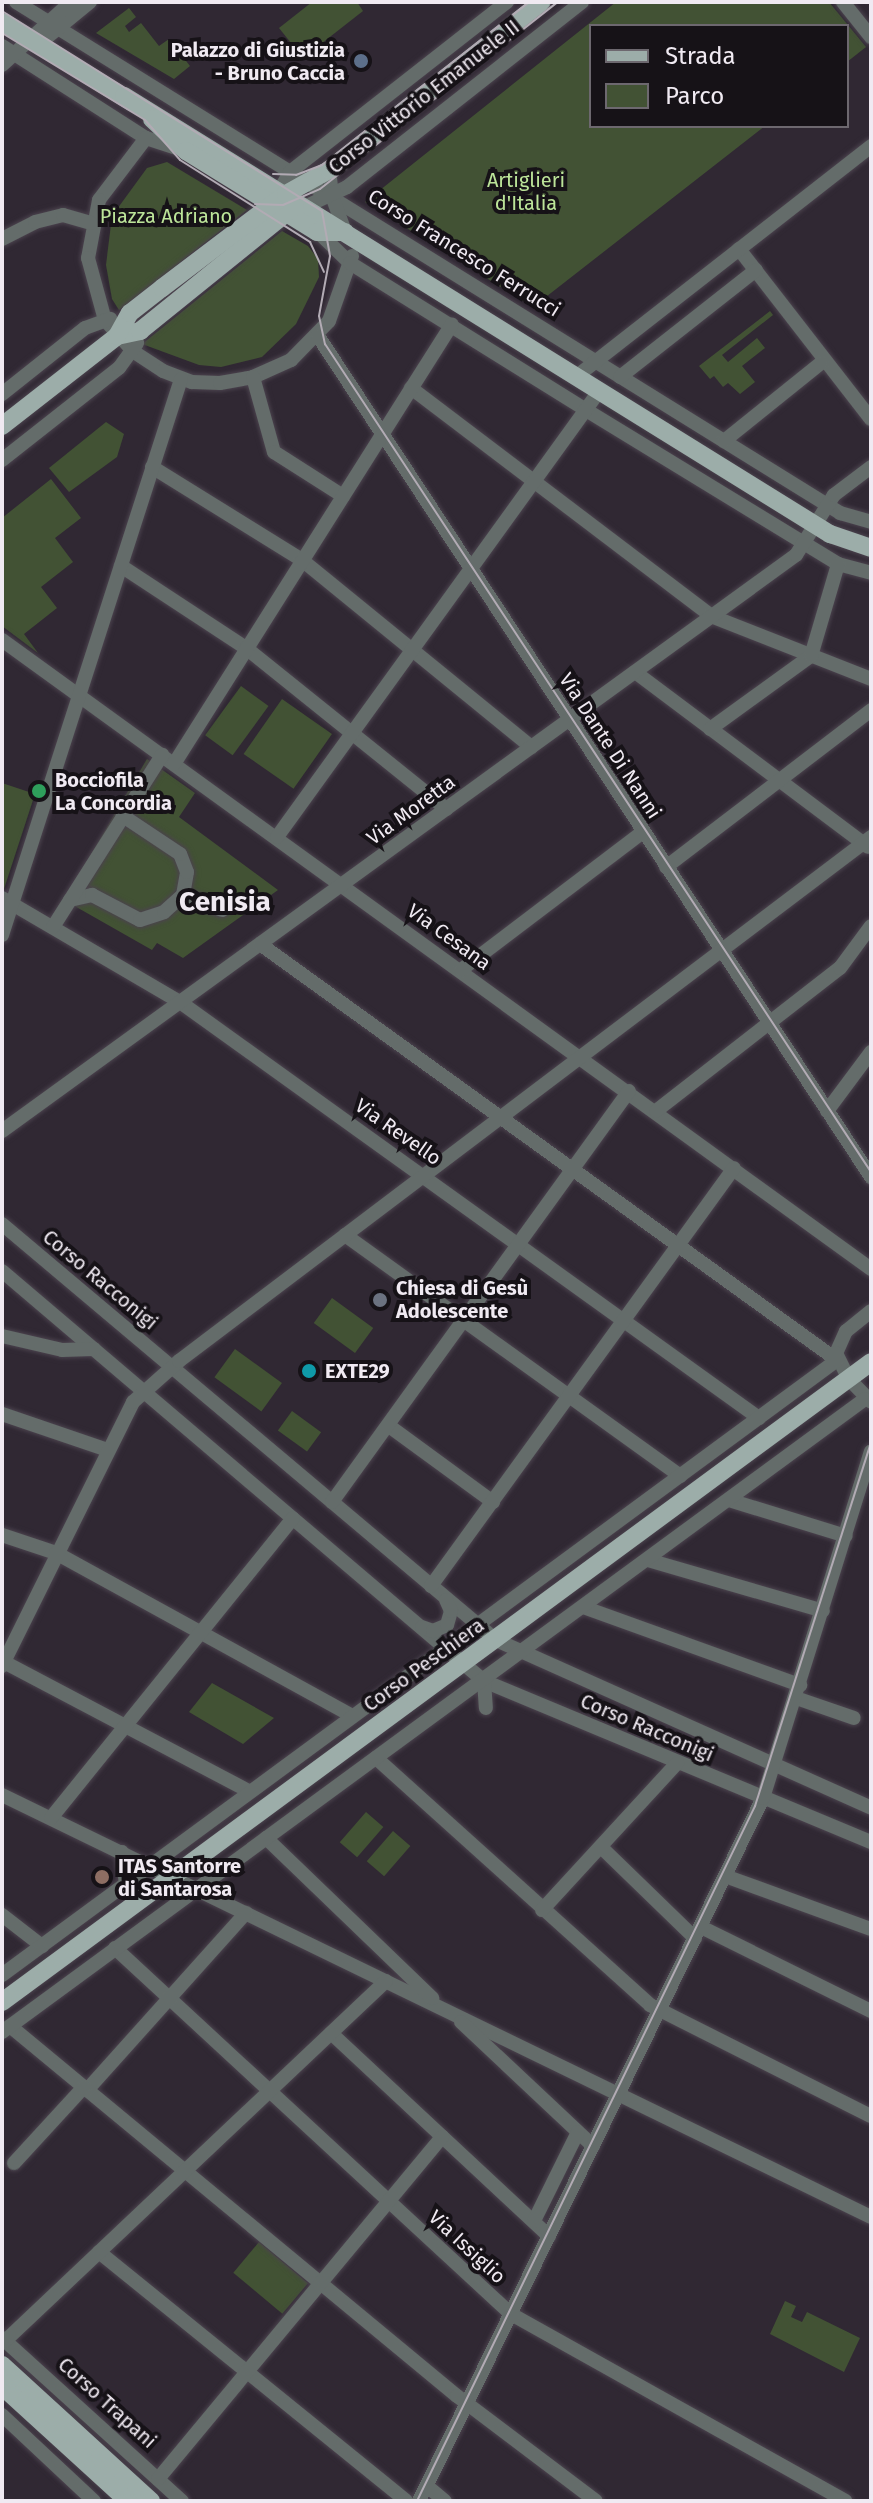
<!DOCTYPE html>
<meta charset="utf-8">
<style>
body{margin:0}
#map{position:relative;width:873px;height:2503px;overflow:hidden;background:#302833;font-family:"Fira Sans",sans-serif}
div>[style]{position:absolute}
[style*='--x']{left:calc(var(--x)*1px);top:calc(var(--y)*1px);width:calc(var(--w)*1px);rotate:calc(var(--a)*1deg)}
.green>*{inset:0;background:#425234;transform-origin:0 0}
.roads{filter:drop-shadow(0 0 2px #4b434e) drop-shadow(0 0 2px #4b434e)}
.minor>*{height:14px;margin:-7px;padding:0 7px;transform-origin:7px;border-radius:7px;background:#646c6a}
.major>*{height:18px;margin:-9px;padding:0 9px;transform-origin:9px;border-radius:9px;background:#9cada9}
.tram>*{height:2px;margin:-1px;padding:0 1px;transform-origin:1px;border-radius:1px;background:#b2abb4}
.dots>*{width:22px;height:22px;translate:-50% -50%;box-sizing:border-box;border:4px solid #161217;border-radius:50%}
span{translate:-50% -50%;white-space:nowrap;text-align:center;line-height:1.15;-webkit-text-stroke:8px #161217;paint-order:stroke}
.poi-label{font-size:20px;color:#f0eaf2;font-weight:700}
.right{translate:-100% -50%;text-align:right}
.left{translate:0 -50%;text-align:left}
.street-label{font-size:20px;color:#f0eaf2}
.park-label{font-size:20px;color:#bce499}
.district-label{font-size:28px;color:#f0eaf2;font-weight:700}
.frame{position:absolute;inset:0;border:4px solid #f0eaf2;pointer-events:none}
.legend{position:absolute;left:589px;top:24px;width:260px;height:104px;box-sizing:border-box;background:#161217;border:2px solid #6d686f;margin:0;padding:10px 14px;list-style:none;font-size:24px;color:#f0eaf2}
.legend li{display:flex;align-items:center;gap:16px;height:40px}
.legend b{width:40px;border:2px solid #6d686f}
</style>
<div id="map">
<div class="green">
<div style="clip-path:polygon(312px 2px,357px 2px,363px 11px,303px 58px,279px 28px)"></div>
<div style="clip-path:polygon(616px 2px,829px 2px,866px 47px,847px 62px,847px 26px,591px 26px,591px 126px,765px 126px,533px 307px,365px 202px)"></div>
<div style="clip-path:polygon(129px 8px,136px 17px,125px 26px,129px 32px,141px 23px,159px 46px,169px 39px,190px 66px,174px 79px,96px 33px)"></div>
<div style="clip-path:polygon(167px 162px,247px 210px,119px 310px,112px 299px,106px 265px,112px 216px,147px 168px)"></div>
<div style="clip-path:polygon(282px 231px,308px 246px,318px 259px,319px 277px,296px 324px,262px 357px,221px 367px,199px 365px,142px 344px)"></div>
<div style="clip-path:polygon(770px 311px,773px 315px,722px 355px,728px 362px,757px 338px,765px 348px,742px 366px,755px 382px,740px 394px,728px 383px,723px 387px,714px 376px,710px 379px,699px 366px)"></div>
<div style="clip-path:polygon(106px 422px,124px 434px,117px 457px,69px 492px,49px 468px)"></div>
<div style="clip-path:polygon(51px 479px,81px 518px,55px 538px,73px 562px,41px 587px,57px 608px,24px 634px,38px 653px,2px 626px,2px 518px)"></div>
<div style="left:241px;top:686px;width:34px;height:61px;rotate:36deg"></div>
<div style="left:282px;top:699px;width:61px;height:67px;rotate:35deg"></div>
<div style="clip-path:polygon(147px 759px,195px 793px,179px 817px,278px 890px,183px 958px,157px 943px,152px 950px,64px 900px)"></div>
<div style="clip-path:polygon(2px 783px,35px 794px,4px 889px,2px 888px)"></div>
<div style="left:332px;top:1298px;width:51px;height:31px;rotate:36deg"></div>
<div style="left:235px;top:1349px;width:58px;height:35px;rotate:36deg"></div>
<div style="left:292px;top:1411px;width:36px;height:24px;rotate:36deg"></div>
<div style="clip-path:polygon(212px 1683px,274px 1718px,243px 1744px,189px 1712px)"></div>
<div style="left:366px;top:1812px;width:23px;height:40px;rotate:41deg"></div>
<div style="left:393px;top:1831px;width:23px;height:40px;rotate:41deg"></div>
<div style="left:259px;top:2242px;width:64px;height:40px;rotate:40deg"></div>
<div style="clip-path:polygon(785px 2301px,796px 2306px,791px 2317px,802px 2322px,807px 2312px,860px 2338px,844px 2372px,770px 2334px)"></div>
</div>
<div class="roads">
<div class="minor">
<div style="--x:16;--y:2;--w:970;--a:31.8"></div>
<div style="--x:840;--y:513;--w:32;--a:16"></div>
<div style="--x:843;--y:2;--w:45;--a:51.3"></div>
<div style="--x:33;--y:40;--w:13;--a:-9"></div>
<div style="--x:46;--y:38;--w:57;--a:-39.3"></div>
<div style="--x:2;--y:46;--w:171;--a:32.6"></div>
<div style="--x:146;--y:138;--w:42;--a:18"></div>
<div style="--x:2;--y:65;--w:93;--a:-42.4"></div>
<div style="--x:146;--y:138;--w:78;--a:127.2"></div>
<div style="--x:99;--y:200;--w:59;--a:100.7"></div>
<div style="--x:88;--y:258;--w:64;--a:74.7"></div>
<div style="--x:105;--y:320;--w:43;--a:47.8"></div>
<div style="--x:134;--y:352;--w:35;--a:33"></div>
<div style="--x:163;--y:371;--w:31;--a:21"></div>
<div style="--x:192;--y:382;--w:28;--a:2"></div>
<div style="--x:220;--y:383;--w:34;--a:-10"></div>
<div style="--x:253;--y:377;--w:42;--a:-24.1"></div>
<div style="--x:291;--y:360;--w:54;--a:-45.7"></div>
<div style="--x:329;--y:321;--w:69;--a:-70.5"></div>
<div style="--x:329;--y:170;--w:26;--a:83"></div>
<div style="--x:332;--y:196;--w:38;--a:70"></div>
<div style="--x:274;--y:200;--w:32;--a:-60"></div>
<div style="--x:290;--y:172;--w:276;--a:-38.1"></div>
<div style="--x:298;--y:210;--w:54;--a:-25.1"></div>
<div style="--x:347;--y:187;--w:299;--a:-38.2"></div>
<div style="--x:319;--y:233;--w:43;--a:44.1"></div>
<div style="--x:350;--y:263;--w:278;--a:31.9"></div>
<div style="--x:586;--y:410;--w:295;--a:31.4"></div>
<div style="--x:838;--y:564;--w:34;--a:15"></div>
<div style="--x:2;--y:239;--w:37;--a:-27"></div>
<div style="--x:35;--y:222;--w:29;--a:-14"></div>
<div style="--x:63;--y:215;--w:29;--a:16"></div>
<div style="--x:739;--y:249;--w:215;--a:52.2"></div>
<div style="--x:318;--y:336;--w:1007;--a:56.67"></div>
<div style="--x:577;--y:376;--w:373;--a:-38"></div>
<div style="--x:253;--y:377;--w:78;--a:74.4"></div>
<div style="--x:274;--y:452;--w:82;--a:32.5"></div>
<div style="--x:620;--y:377;--w:173;--a:-38.2"></div>
<div style="--x:411;--y:388;--w:377;--a:37.2"></div>
<div style="--x:711;--y:616;--w:172;--a:21.5"></div>
<div style="--x:2;--y:394;--w:106;--a:-38.5"></div>
<div style="--x:85;--y:328;--w:27;--a:-20"></div>
<div style="--x:724;--y:441;--w:124;--a:-38.8"></div>
<div style="--x:2;--y:460;--w:149;--a:-38.2"></div>
<div style="--x:119;--y:368;--w:31;--a:-54"></div>
<div style="--x:152;--y:467;--w:176;--a:31.8"></div>
<div style="--x:302;--y:560;--w:296;--a:39.2"></div>
<div style="--x:121;--y:566;--w:149;--a:33.3"></div>
<div style="--x:246;--y:648;--w:257;--a:38.8"></div>
<div style="--x:2;--y:640;--w:1073;--a:35.9"></div>
<div style="--x:635;--y:672;--w:291;--a:36.9"></div>
<div style="--x:710;--y:729;--w:125;--a:-35.9"></div>
<div style="--x:811;--y:656;--w:96;--a:-73.6"></div>
<div style="--x:174;--y:764;--w:520;--a:-57.71"></div>
<div style="--x:277;--y:837;--w:551;--a:-54.15"></div>
<div style="--x:666;--y:867;--w:258;--a:-37.4"></div>
<div style="--x:183;--y:895;--w:42;--a:21"></div>
<div style="--x:2;--y:898;--w:206;--a:30.3"></div>
<div style="--x:180;--y:1002;--w:713;--a:35.7"></div>
<div style="--x:70;--y:900;--w:23;--a:-13"></div>
<div style="--x:92;--y:895;--w:54;--a:27.5"></div>
<div style="--x:140;--y:920;--w:25;--a:-18"></div>
<div style="--x:164;--y:912;--w:25;--a:-42"></div>
<div style="--x:183;--y:895;--w:23;--a:-80"></div>
<div style="--x:187;--y:872;--w:19;--a:-111"></div>
<div style="--x:180;--y:854;--w:69;--a:-146.3"></div>
<div style="--x:53;--y:927;--w:204;--a:-57.6"></div>
<div style="--x:2;--y:935;--w:584;--a:-72.15"></div>
<div style="--x:461;--y:970;--w:228;--a:-37.2"></div>
<div style="--x:656;--y:1111;--w:233;--a:-37.9"></div>
<div style="--x:840;--y:968;--w:52;--a:-53.6"></div>
<div style="--x:827;--y:1111;--w:74;--a:-53.3"></div>
<div style="--x:2;--y:1131;--w:981;--a:-35.96"></div>
<div style="--x:796;--y:555;--w:71;--a:-57.7"></div>
<div style="--x:834;--y:495;--w:46;--a:-37.1"></div>
<div style="--x:2;--y:1224;--w:646;--a:40.1"></div>
<div style="--x:496;--y:1640;--w:411;--a:24.1"></div>
<div style="--x:345;--y:1235;--w:413;--a:35.7"></div>
<div style="--x:2;--y:1271;--w:633;--a:40.39"></div>
<div style="--x:484;--y:1681;--w:419;--a:22.6"></div>
<div style="--x:871;--y:1311;--w:32;--a:141"></div>
<div style="--x:846;--y:1331;--w:24;--a:114"></div>
<div style="--x:836;--y:1353;--w:28;--a:64"></div>
<div style="--x:848;--y:1378;--w:33;--a:46"></div>
<div style="--x:2;--y:1336;--w:62;--a:13.1"></div>
<div style="--x:62;--y:1350;--w:32;--a:-2"></div>
<div style="--x:2;--y:1414;--w:112;--a:18.8"></div>
<div style="--x:389;--y:1426;--w:129;--a:36.2"></div>
<div style="--x:729;--y:1500;--w:122;--a:17.1"></div>
<div style="--x:332;--y:1502;--w:507;--a:-54.15"></div>
<div style="--x:2;--y:1535;--w:57;--a:18.4"></div>
<div style="--x:56;--y:1553;--w:338;--a:28.8"></div>
<div style="--x:648;--y:1560;--w:182;--a:16.2"></div>
<div style="--x:431;--y:1586;--w:516;--a:-54.06"></div>
<div style="--x:583;--y:1607;--w:231;--a:19.8"></div>
<div style="--x:422;--y:1627;--w:12;--a:20"></div>
<div style="--x:433;--y:1631;--w:15;--a:-23"></div>
<div style="--x:447;--y:1625;--w:15;--a:-74"></div>
<div style="--x:451;--y:1611;--w:12;--a:-114"></div>
<div style="--x:2;--y:1661;--w:279;--a:27.8"></div>
<div style="--x:2;--y:1666;--w:295;--a:-63.6"></div>
<div style="--x:133;--y:1402;--w:62;--a:-41.7"></div>
<div style="--x:179;--y:1361;--w:868;--a:-37.13"></div>
<div style="--x:484;--y:1681;--w:27;--a:86"></div>
<div style="--x:796;--y:1698;--w:61;--a:19"></div>
<div style="--x:376;--y:1758;--w:369;--a:42"></div>
<div style="--x:650;--y:2005;--w:247;--a:26.7"></div>
<div style="--x:2;--y:1795;--w:966;--a:25.9"></div>
<div style="--x:51;--y:1818;--w:385;--a:-51.1"></div>
<div style="--x:266;--y:1838;--w:231;--a:43.9"></div>
<div style="--x:601;--y:1847;--w:131;--a:44.1"></div>
<div style="--x:122;--y:1852;--w:32;--a:83"></div>
<div style="--x:725;--y:1876;--w:155;--a:20"></div>
<div style="--x:542;--y:1910;--w:200;--a:-47.4"></div>
<div style="--x:2;--y:1915;--w:51;--a:37.8"></div>
<div style="--x:701;--y:1927;--w:190;--a:26.3"></div>
<div style="--x:115;--y:1948;--w:539;--a:42.75"></div>
<div style="--x:511;--y:2314;--w:383;--a:29.2"></div>
<div style="--x:2;--y:1975;--w:1037;--a:-36.37"></div>
<div style="--x:837;--y:1360;--w:711;--a:-144.21"></div>
<div style="--x:461;--y:2022;--w:181;--a:43.2"></div>
<div style="--x:10;--y:2026;--w:580;--a:39.62"></div>
<div style="--x:457;--y:2396;--w:174;--a:37.1"></div>
<div style="--x:2;--y:2032;--w:1070;--a:-36.26"></div>
<div style="--x:331;--y:2033;--w:298;--a:43"></div>
<div style="--x:87;--y:2090;--w:238;--a:-48.1"></div>
<div style="--x:14;--y:2163;--w:103;--a:-47.4"></div>
<div style="--x:534;--y:2221;--w:99;--a:-63.7"></div>
<div style="--x:99;--y:2252;--w:395;--a:39"></div>
<div style="--x:2;--y:2338;--w:243;--a:42.2"></div>
<div style="--x:5;--y:2341;--w:524;--a:-43.38"></div>
<div style="--x:2;--y:2415;--w:126;--a:43.1"></div>
<div style="--x:158;--y:2479;--w:445;--a:-50.3"></div>
<div style="--x:427;--y:2486;--w:23;--a:40"></div>
<div style="--x:419;--y:2501;--w:783;--a:-63.93"></div>
<div style="--x:763;--y:1798;--w:363;--a:-72.7"></div>
</div>
<div class="major">
<div style="--x:2;--y:22;--w:154;--a:31.7"></div>
<div style="--x:124;--y:96;--w:831;--a:31.82"></div>
<div style="--x:830;--y:534;--w:43;--a:18.9"></div>
<div style="--x:152;--y:119;--w:47;--a:43.3"></div>
<div style="--x:186;--y:151;--w:154;--a:31.7"></div>
<div style="--x:317;--y:232;--w:28;--a:0"></div>
<div style="--x:117;--y:336;--w:24;--a:-12"></div>
<div style="--x:140;--y:331;--w:199;--a:-38.9"></div>
<div style="--x:2;--y:426;--w:146;--a:-38"></div>
<div style="--x:117;--y:336;--w:26;--a:-61"></div>
<div style="--x:130;--y:313;--w:41;--a:-38"></div>
<div style="--x:162;--y:288;--w:156;--a:-37.2"></div>
<div style="--x:286;--y:194;--w:49;--a:-29.2"></div>
<div style="--x:329;--y:170;--w:271;--a:-38.3"></div>
<div style="--x:2;--y:2002;--w:1079;--a:-36.37"></div>
<div style="--x:2;--y:2365;--w:202;--a:42.4"></div>
<div style="--x:2;--y:2386;--w:171;--a:42.4"></div>
</div>
</div>
<div class="tram">
<div style="--x:2;--y:11;--w:377;--a:32"></div>
<div style="--x:322;--y:211;--w:46;--a:79.9"></div>
<div style="--x:330;--y:256;--w:61;--a:100.4"></div>
<div style="--x:319;--y:316;--w:29;--a:78"></div>
<div style="--x:325;--y:344;--w:992;--a:56.6"></div>
<div style="--x:2;--y:33;--w:167;--a:31.3"></div>
<div style="--x:145;--y:120;--w:53;--a:48.8"></div>
<div style="--x:180;--y:160;--w:154;--a:32.2"></div>
<div style="--x:310;--y:242;--w:33;--a:65"></div>
<div style="--x:273;--y:174;--w:23;--a:2"></div>
<div style="--x:296;--y:175;--w:28;--a:-21"></div>
<div style="--x:322;--y:165;--w:263;--a:-38.2"></div>
<div style="--x:255;--y:204;--w:28;--a:2"></div>
<div style="--x:283;--y:205;--w:40;--a:-23.4"></div>
<div style="--x:320;--y:189;--w:303;--a:-38.2"></div>
<div style="--x:417;--y:2501;--w:773;--a:-64.06"></div>
<div style="--x:755;--y:1806;--w:382;--a:-72.3"></div>
</div>
<div class="dots">
<div style="left:361px;top:61px;background:#5c6f8a"></div>
<div style="left:39px;top:791px;background:#2e9e5b"></div>
<div style="left:380px;top:1300px;background:#6b7280"></div>
<div style="left:309px;top:1371px;background:#0f9aa8"></div>
<div style="left:102px;top:1877px;background:#8d6e63"></div>
</div>
<div class="poi-label">
<span class="right" style="left:345px;top:62px">Palazzo di Giustizia<br>- Bruno Caccia</span>
<span class="left" style="left:55px;top:792px">Bocciofila<br>La Concordia</span>
<span class="left" style="left:396px;top:1300px">Chiesa di Gesù<br>Adolescente</span>
<span class="left" style="left:325px;top:1371px">EXTE29</span>
<span class="left" style="left:118px;top:1878px">ITAS Santorre<br>di Santarosa</span>
</div>
<div class="street-label">
<span style="left:424px;top:97px;rotate:-38deg">Corso Vittorio Emanuele II</span>
<span style="left:464px;top:253px;rotate:32deg">Corso Francesco Ferrucci</span>
<span style="left:610px;top:746px;rotate:57deg">Via Dante Di Nanni</span>
<span style="left:411px;top:810px;rotate:-36deg">Via Moretta</span>
<span style="left:449px;top:937px;rotate:36deg">Via Cesana</span>
<span style="left:398px;top:1132px;rotate:35deg">Via Revello</span>
<span style="left:100px;top:1280px;rotate:40deg">Corso Racconigi</span>
<span style="left:424px;top:1665px;rotate:-36deg">Corso Peschiera</span>
<span style="left:647px;top:1728px;rotate:23deg">Corso Racconigi</span>
<span style="left:467px;top:2247px;rotate:43deg">Via Issiglio</span>
<span style="left:107px;top:2403px;rotate:42deg">Corso Trapani</span>
</div>
<div class="park-label">
<span style="left:526px;top:192px">Artiglieri<br>d'Italia</span>
<span style="left:166px;top:216px">Piazza Adriano</span>
</div>
<div class="district-label">
<span style="left:225px;top:902px">Cenisia</span>
</div>
<div class="frame"></div>
<ul class="legend">
<li><b style="height:10px;background:#9cada9"></b>Strada</li>
<li><b style="height:22px;background:#425234"></b>Parco</li>
</ul>
</div>
